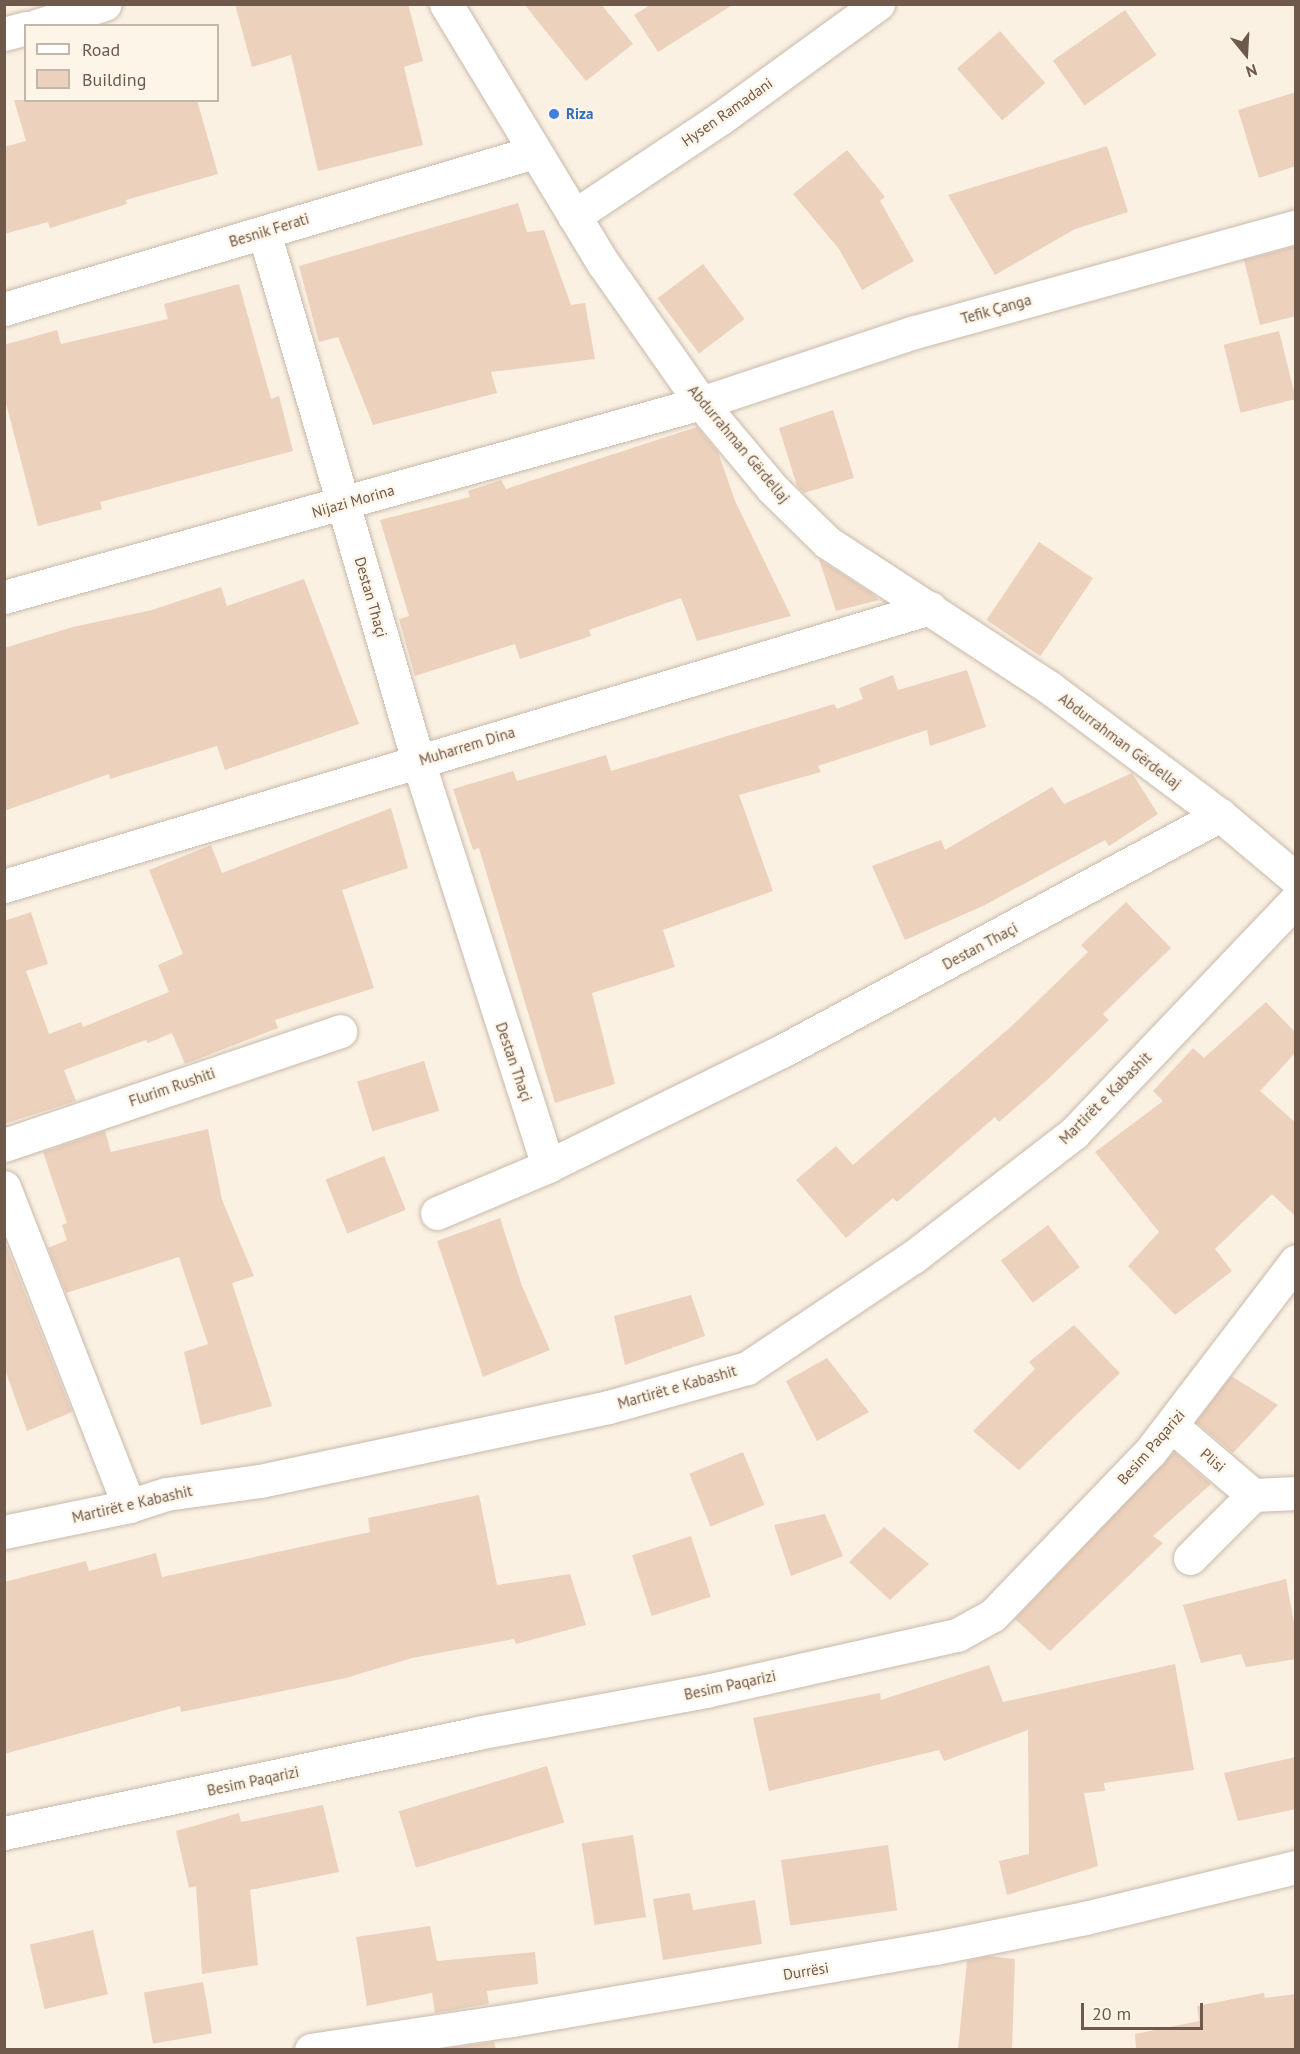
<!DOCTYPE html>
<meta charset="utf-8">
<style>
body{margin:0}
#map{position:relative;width:1300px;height:2054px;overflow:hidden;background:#faf1e3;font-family:"PT Sans",sans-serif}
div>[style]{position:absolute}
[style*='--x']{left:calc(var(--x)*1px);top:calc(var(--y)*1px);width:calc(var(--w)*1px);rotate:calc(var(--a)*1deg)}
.building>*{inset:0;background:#ecd1bd;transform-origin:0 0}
.roads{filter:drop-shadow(0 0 2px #c9b9aa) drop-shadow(0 0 2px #c9b9aa)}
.minor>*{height:33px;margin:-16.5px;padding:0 16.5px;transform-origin:16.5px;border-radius:16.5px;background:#fff}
.dots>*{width:16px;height:16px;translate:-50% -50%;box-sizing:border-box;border:3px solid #fdf5e8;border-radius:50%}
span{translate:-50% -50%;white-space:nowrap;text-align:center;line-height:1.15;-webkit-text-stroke:4.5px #fdf5e8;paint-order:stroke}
.street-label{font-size:15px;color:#6f594b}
.shop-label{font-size:15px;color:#366cbe;font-weight:700}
.left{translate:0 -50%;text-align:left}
.frame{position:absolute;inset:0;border:6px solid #6f594b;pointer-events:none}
.legend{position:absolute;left:24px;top:24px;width:195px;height:78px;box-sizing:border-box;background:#fdf5e8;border:2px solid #c4b7a9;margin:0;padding:8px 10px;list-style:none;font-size:18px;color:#6f594b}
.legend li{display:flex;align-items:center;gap:12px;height:30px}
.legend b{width:30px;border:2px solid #c4b7a9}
.north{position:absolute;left:1216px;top:24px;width:60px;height:60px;-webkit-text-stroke:4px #fdf5e8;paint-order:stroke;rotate:162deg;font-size:16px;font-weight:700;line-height:24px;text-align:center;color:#6f594b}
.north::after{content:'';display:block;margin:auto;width:21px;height:27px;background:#6f594b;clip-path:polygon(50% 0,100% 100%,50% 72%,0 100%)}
.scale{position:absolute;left:1081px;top:2003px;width:122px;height:27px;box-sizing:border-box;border:3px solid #6f594b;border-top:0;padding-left:8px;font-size:18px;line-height:21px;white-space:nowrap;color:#6f594b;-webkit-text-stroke:4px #fdf5e8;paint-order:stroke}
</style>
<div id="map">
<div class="building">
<div style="clip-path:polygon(235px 4px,408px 4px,423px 61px,404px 67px,423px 145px,318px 171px,291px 55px,252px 67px)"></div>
<div style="clip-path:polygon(524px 4px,601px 4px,633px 44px,586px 81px)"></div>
<div style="clip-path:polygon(652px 4px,734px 4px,658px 52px,634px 15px)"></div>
<div style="left:1125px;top:10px;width:55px;height:88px;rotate:55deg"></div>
<div style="left:1000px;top:31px;width:69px;height:57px;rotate:49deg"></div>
<div style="clip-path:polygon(1296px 92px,1296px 166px,1259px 178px,1238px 110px)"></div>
<div style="clip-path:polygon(14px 100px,197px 100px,218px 174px,126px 200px,127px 204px,50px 228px,48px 222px,4px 234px,4px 147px,26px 141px)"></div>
<div style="clip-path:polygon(1107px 146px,1128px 212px,1075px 229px,995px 275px,948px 195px)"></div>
<div style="clip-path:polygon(847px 150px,885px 197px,880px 201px,914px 261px,862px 290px,839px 249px,793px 194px)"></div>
<div style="clip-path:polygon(518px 203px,527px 232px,544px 230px,571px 305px,585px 303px,595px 359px,491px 372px,497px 393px,373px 425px,338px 337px,319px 342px,299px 266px)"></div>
<div style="clip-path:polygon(1296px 246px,1296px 316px,1260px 325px,1244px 260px)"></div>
<div style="left:703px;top:264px;width:69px;height:57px;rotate:53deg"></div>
<div style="clip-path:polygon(239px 284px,271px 399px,279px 396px,293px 451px,100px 502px,102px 509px,38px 526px,4px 396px,4px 345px,57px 330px,61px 344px,168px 319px,164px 304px)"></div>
<div style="left:1279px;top:331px;width:70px;height:57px;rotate:76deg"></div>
<div style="clip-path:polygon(833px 410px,854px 478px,804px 493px,797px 486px,779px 428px)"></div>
<div style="clip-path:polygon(697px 427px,718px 452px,735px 501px,791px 616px,697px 641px,681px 598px,589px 630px,591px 636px,520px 659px,515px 644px,415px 676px,399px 619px,409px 616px,380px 520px,470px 497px,468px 491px,501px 480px,506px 489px)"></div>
<div style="left:1039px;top:542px;width:65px;height:94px;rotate:34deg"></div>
<div style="clip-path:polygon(819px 559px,870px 592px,879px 600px,836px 611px)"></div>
<div style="clip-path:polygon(304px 579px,359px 724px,225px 770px,217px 746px,110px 779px,109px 774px,4px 811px,4px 648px,73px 627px,152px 610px,221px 587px,227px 606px)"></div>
<div style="clip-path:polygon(967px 670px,986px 727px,930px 746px,927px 730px,818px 766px,821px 772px,739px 795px,773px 891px,663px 930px,675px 967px,592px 993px,615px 1084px,555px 1103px,479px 848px,473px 850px,453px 789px,513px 771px,517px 781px,606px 755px,611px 771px,834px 704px,837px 709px,863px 699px,859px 688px,893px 675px,898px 690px)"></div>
<div style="clip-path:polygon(1132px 773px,1158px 814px,1109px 846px,1105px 840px,983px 906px,905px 940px,872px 866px,941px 840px,945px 850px,1052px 787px,1064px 804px)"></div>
<div style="clip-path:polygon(391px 808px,408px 868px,342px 890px,374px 988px,275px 1020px,278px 1028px,185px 1064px,172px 1033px,148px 1043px,146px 1040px,64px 1070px,76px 1101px,4px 1124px,4px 921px,31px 912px,48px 964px,26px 971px,49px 1034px,81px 1022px,83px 1027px,169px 992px,158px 965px,183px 954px,149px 870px,211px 845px,222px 873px)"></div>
<div style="clip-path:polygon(1126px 902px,1171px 948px,1103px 1014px,1109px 1020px,1047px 1080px,999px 1122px,995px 1117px,897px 1202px,893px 1198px,846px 1238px,796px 1180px,836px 1146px,853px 1165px,1015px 1023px,1088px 952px,1081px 945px)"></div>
<div style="clip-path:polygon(1266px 1002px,1296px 1033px,1296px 1052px,1260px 1091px,1296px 1123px,1296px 1217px,1272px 1194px,1215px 1249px,1232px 1271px,1175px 1315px,1128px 1266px,1159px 1232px,1095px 1152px,1163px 1101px,1153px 1091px,1193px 1048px,1204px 1058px)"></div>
<div style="left:424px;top:1061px;width:52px;height:70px;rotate:73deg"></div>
<div style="clip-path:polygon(208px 1129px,222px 1200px,254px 1276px,232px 1283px,272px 1406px,201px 1425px,184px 1352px,208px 1344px,179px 1257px,66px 1293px,48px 1248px,67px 1240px,62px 1225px,67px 1223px,43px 1152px,105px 1131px,111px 1152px)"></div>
<div style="left:384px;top:1156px;width:58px;height:63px;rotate:68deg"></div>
<div style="clip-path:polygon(500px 1218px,522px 1286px,550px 1350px,483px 1377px,437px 1241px)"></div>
<div style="left:1048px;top:1225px;width:53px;height:59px;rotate:53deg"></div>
<div style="clip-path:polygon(4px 1240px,72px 1412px,27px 1431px,4px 1367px)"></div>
<div style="clip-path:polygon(691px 1295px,705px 1336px,625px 1365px,614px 1316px)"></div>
<div style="clip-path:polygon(1074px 1325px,1120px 1373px,1019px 1470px,973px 1431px,1035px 1369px,1029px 1362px)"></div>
<div style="clip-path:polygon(827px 1358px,869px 1412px,817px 1441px,786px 1381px)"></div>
<div style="clip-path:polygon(1231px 1376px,1278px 1405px,1233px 1453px,1196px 1422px)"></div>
<div style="left:743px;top:1452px;width:57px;height:58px;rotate:68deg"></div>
<div style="clip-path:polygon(1174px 1452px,1211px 1484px,1153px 1536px,1163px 1543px,1050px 1651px,1015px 1619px)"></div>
<div style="clip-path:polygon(479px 1495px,497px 1585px,570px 1574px,586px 1625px,516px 1644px,514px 1639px,412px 1658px,346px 1678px,181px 1712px,180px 1706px,4px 1754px,4px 1582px,86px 1561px,89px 1571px,156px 1553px,162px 1577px,370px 1532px,368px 1518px)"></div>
<div style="clip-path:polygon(825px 1514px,843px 1556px,791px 1576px,774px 1525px)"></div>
<div style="clip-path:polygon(884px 1527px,929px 1564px,890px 1600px,849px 1562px)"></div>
<div style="left:691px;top:1536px;width:64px;height:62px;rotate:72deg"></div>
<div style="clip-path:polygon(1286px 1579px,1296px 1634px,1296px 1659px,1246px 1667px,1241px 1654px,1201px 1663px,1183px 1605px)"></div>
<div style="clip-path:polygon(1175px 1664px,1194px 1770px,1104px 1783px,1105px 1791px,1084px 1793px,1098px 1866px,1007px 1895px,999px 1861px,1029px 1854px,1028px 1730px,944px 1761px,939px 1750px,769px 1791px,753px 1718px,880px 1693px,881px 1700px,989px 1665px,1003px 1702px)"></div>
<div style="clip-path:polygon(1296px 1757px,1296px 1809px,1238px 1821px,1224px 1773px)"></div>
<div style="left:547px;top:1766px;width:59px;height:155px;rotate:73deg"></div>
<div style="clip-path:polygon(323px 1805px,339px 1872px,250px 1890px,258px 1965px,202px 1974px,196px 1886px,189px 1888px,176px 1831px,239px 1813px,241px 1822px)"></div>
<div style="left:633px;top:1835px;width:83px;height:52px;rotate:81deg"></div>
<div style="left:888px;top:1845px;width:66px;height:108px;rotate:82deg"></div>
<div style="clip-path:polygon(690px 1893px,693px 1910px,755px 1900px,762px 1944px,663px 1960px,653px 1899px)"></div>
<div style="clip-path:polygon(430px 1926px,437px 1961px,535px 1952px,538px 1984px,487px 1991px,489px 2004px,435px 2013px,432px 1993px,367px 2006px,356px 1937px)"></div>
<div style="left:93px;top:1930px;width:66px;height:65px;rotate:77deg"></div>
<div style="clip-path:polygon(988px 1956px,1015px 1959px,1012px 2049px,958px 2049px,967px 1961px)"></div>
<div style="left:203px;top:1982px;width:52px;height:60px;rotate:80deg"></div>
<div style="clip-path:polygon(1264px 1993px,1265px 1998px,1296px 1994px,1296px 2049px,1136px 2049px,1135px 2034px,1199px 2021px,1197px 2006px)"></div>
<div style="clip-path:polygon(494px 2042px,496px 2049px,441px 2049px)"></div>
</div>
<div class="roads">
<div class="minor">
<div style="--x:446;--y:4;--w:303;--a:58.8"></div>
<div style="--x:603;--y:263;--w:171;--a:55"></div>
<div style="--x:701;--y:403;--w:111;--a:50.1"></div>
<div style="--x:772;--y:488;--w:77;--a:44.5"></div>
<div style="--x:827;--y:542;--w:267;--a:33.2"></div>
<div style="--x:1050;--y:688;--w:212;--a:36.8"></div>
<div style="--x:1220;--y:815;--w:99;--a:40.1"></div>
<div style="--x:36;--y:26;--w:72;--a:-17.7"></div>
<div style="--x:4;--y:34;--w:23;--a:-15"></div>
<div style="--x:574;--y:216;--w:177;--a:-33.7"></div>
<div style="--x:721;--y:118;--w:194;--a:-36"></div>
<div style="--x:264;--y:232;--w:551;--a:73.77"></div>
<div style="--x:418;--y:761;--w:425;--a:72.2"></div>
<div style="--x:548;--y:1166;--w:261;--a:-26.2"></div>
<div style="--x:782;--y:1051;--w:498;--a:-28.3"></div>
<div style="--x:4;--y:309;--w:553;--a:-16.5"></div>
<div style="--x:4;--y:597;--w:723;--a:-15.55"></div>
<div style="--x:701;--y:403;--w:225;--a:-18.4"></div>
<div style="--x:915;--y:332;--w:395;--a:-15.5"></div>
<div style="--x:4;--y:886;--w:967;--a:-16.71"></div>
<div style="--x:4;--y:1145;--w:355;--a:-18.7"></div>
<div style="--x:4;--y:1187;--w:343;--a:68.6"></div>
<div style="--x:437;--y:1213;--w:121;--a:-22.9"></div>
<div style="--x:1172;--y:1426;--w:106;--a:40.4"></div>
<div style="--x:1253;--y:1495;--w:43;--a:-2.7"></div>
<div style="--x:4;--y:1532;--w:128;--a:-11.7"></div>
<div style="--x:129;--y:1506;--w:39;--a:-18"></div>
<div style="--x:166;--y:1494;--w:95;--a:-7.9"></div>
<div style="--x:260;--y:1481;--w:357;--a:-12"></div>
<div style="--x:609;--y:1407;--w:143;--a:-15.8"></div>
<div style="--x:747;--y:1368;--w:200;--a:-33.8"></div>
<div style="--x:913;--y:1257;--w:203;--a:-37.6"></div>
<div style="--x:1074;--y:1133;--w:322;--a:-46.4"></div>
<div style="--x:1190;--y:1558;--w:89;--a:-45"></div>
<div style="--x:4;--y:1833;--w:483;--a:-11.9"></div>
<div style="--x:477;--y:1733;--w:233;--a:-10.4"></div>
<div style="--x:706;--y:1691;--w:257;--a:-12.6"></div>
<div style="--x:957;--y:1635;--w:41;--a:-29.1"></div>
<div style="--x:993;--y:1615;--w:226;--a:-46.1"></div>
<div style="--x:1150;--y:1452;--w:240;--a:-52.6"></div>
<div style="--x:311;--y:2050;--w:203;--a:-8.5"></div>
<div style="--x:512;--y:2020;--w:429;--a:-9.7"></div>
<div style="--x:935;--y:1948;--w:153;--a:-11.3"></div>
<div style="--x:1085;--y:1918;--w:217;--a:-13.6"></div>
</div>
</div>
<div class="dots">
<div style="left:554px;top:114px;background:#3f7fe0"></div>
</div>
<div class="street-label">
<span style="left:727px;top:112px;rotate:-35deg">Hysen Ramadani</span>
<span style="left:269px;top:230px;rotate:-17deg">Besnik Ferati</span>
<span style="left:996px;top:309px;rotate:-16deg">Tefik Çanga</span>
<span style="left:739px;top:444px;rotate:50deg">Abdurrahman Gërdellaj</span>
<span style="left:353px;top:501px;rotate:-16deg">Nijazi Morina</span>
<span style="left:371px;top:597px;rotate:74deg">Destan Thaçi</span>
<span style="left:1120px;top:741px;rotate:37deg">Abdurrahman Gërdellaj</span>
<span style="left:467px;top:746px;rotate:-17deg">Muharrem Dina</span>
<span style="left:980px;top:946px;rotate:-28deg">Destan Thaçi</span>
<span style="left:514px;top:1062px;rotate:71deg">Destan Thaçi</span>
<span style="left:172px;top:1087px;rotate:-19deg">Flurim Rushiti</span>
<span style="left:1105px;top:1098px;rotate:-45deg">Martirët e Kabashit</span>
<span style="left:677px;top:1387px;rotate:-16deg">Martirët e Kabashit</span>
<span style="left:1151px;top:1447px;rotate:-49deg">Besim Paqarizi</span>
<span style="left:1213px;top:1460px;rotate:41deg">Plisi</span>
<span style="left:132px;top:1504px;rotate:-13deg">Martirët e Kabashit</span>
<span style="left:730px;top:1685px;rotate:-12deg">Besim Paqarizi</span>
<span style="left:253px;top:1781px;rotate:-12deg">Besim Paqarizi</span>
<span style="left:806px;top:1971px;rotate:-9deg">Durrësi</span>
</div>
<div class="shop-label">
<span class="left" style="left:566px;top:114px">Riza</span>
</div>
<div class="frame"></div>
<ul class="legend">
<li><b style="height:8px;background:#fff"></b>Road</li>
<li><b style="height:16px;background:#ecd1bd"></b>Building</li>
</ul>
<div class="north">N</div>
<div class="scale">20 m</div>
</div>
